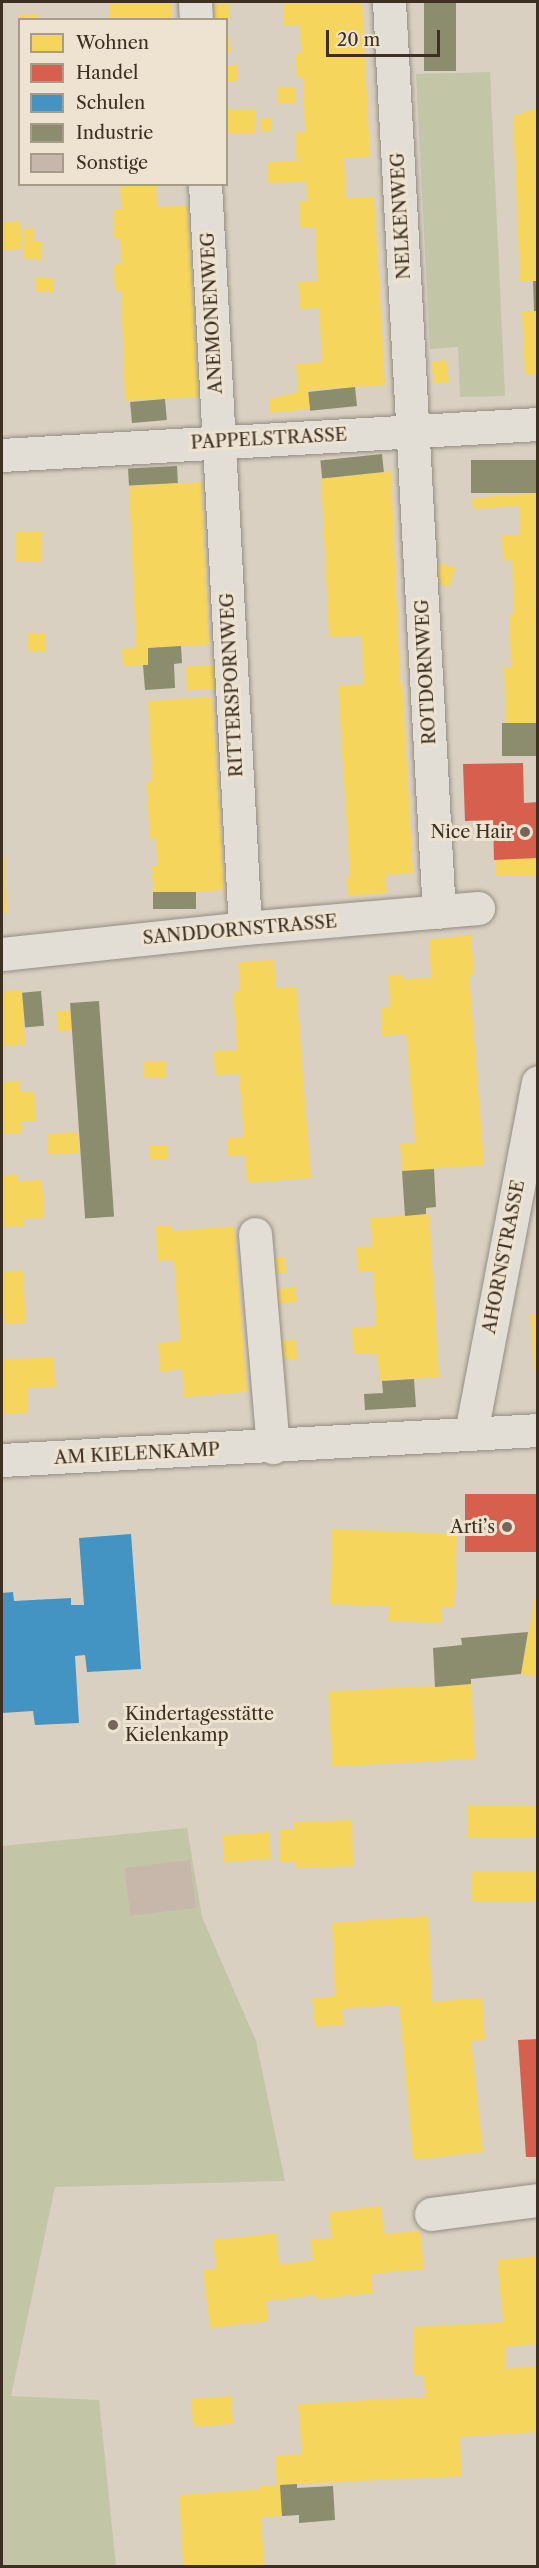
<!DOCTYPE html>
<meta charset="utf-8">
<style>
body{margin:0}
#map{position:relative;width:539px;height:2568px;overflow:hidden;background:#d9d0c1;font-family:"Libre Caslon Text",serif}
div>[style]{position:absolute}
[style*='--x']{left:calc(var(--x)*1px);top:calc(var(--y)*1px);width:calc(var(--w)*1px);rotate:calc(var(--a)*1deg)}
.green>*{inset:0;background:#c2c6a7}
.homes>*{inset:0;background:#f6d55c;transform-origin:0 0}
.shops>*{inset:0;background:#d6604d;transform-origin:0 0}
.schools>*{inset:0;background:#4393c3}
.industry>*{inset:0;background:#8c8c6e;transform-origin:0 0}
.building>*{inset:0;background:#c6b7aa;transform-origin:0 0}
.roads{filter:drop-shadow(0 0 2px #948d83) drop-shadow(0 0 2px #948d83)}
.minor>*{height:33px;margin:-16.5px;padding:0 16.5px;transform-origin:16.5px;border-radius:16.5px;background:#e2ded5}
.dots>*{width:16px;height:16px;translate:-50% -50%;box-sizing:border-box;border:3px solid #ede3d0;border-radius:50%}
span{translate:-50% -50%;white-space:nowrap;text-align:center;line-height:1.15;-webkit-text-stroke:6px #ede3d0;paint-order:stroke}
.street-label{font-size:18px;color:#3d2f22}
.poi-label{font-size:18px;color:#3d2f22}
.right{translate:-100% -50%;text-align:right}
.left{translate:0 -50%;text-align:left}
.frame{position:absolute;inset:0;border:3px solid #3d2f22;pointer-events:none}
.legend{position:absolute;left:18px;top:18px;width:210px;height:168px;box-sizing:border-box;background:#ede3d0;border:2px solid #a79b8a;margin:0;padding:8px 10px;list-style:none;font-size:18px;color:#3d2f22}
.legend li{display:flex;align-items:center;gap:12px;height:30px}
.legend b{width:30px;border:2px solid #a79b8a}
.scale{position:absolute;left:326px;top:30px;width:114px;height:27px;box-sizing:border-box;border:3px solid #3d2f22;border-top:0;padding-left:8px;font-size:18px;line-height:21px;white-space:nowrap;color:#3d2f22;-webkit-text-stroke:4px #ede3d0;paint-order:stroke}
</style>
<div id="map">
<div class="green">
<div style="clip-path:polygon(490px 72px,505px 396px,460px 397px,458px 347px,430px 349px,416px 74px)"></div>
<div style="clip-path:polygon(187px 1828px,202px 1917px,256px 2041px,285px 2181px,55px 2187px,11px 2396px,99px 2400px,116px 2566px,2px 2566px,2px 1846px)"></div>
</div>
<div class="homes">
<div style="left:109px;top:2px;width:63px;height:18px"></div>
<div style="clip-path:polygon(283px 2px,362px 2px,370px 157px,344px 158px,345px 180px,346px 198px,374px 197px,385px 385px,308px 390px,310px 409px,269px 413px,269px 399px,298px 392px,296px 364px,322px 362px,319px 308px,300px 309px,298px 282px,317px 281px,315px 227px,300px 227px,299px 201px,307px 201px,306px 182px,268px 183px,268px 162px,307px 160px,296px 159px,295px 132px,305px 132px,303px 78px,297px 78px,295px 53px,301px 53px,300px 25px,284px 26px)"></div>
<div style="left:228px;top:3px;width:15px;height:16px;rotate:82deg"></div>
<div style="clip-path:polygon(37px 14px,37px 20px,18px 20px,18px 15px)"></div>
<div style="clip-path:polygon(226px 37px,229px 37px,231px 52px,226px 53px)"></div>
<div style="left:226px;top:65px;width:11px;height:16px"></div>
<div style="left:278px;top:87px;width:18px;height:17px"></div>
<div style="clip-path:polygon(537px 108px,537px 281px,520px 281px,513px 116px)"></div>
<div style="left:256px;top:110px;width:24px;height:30px;rotate:90deg"></div>
<div style="left:271px;top:118px;width:13px;height:11px;rotate:86deg"></div>
<div style="clip-path:polygon(120px 184px,156px 184px,157px 207px,187px 206px,198px 397px,125px 401px,121px 291px,115px 291px,113px 265px,121px 264px,120px 238px,114px 238px,113px 209px,121px 209px)"></div>
<div style="left:20px;top:221px;width:28px;height:18px;rotate:86deg"></div>
<div style="clip-path:polygon(34px 228px,34px 241px,42px 241px,42px 259px,24px 259px,23px 229px)"></div>
<div style="left:54px;top:278px;width:14px;height:18px;rotate:90deg"></div>
<div style="clip-path:polygon(537px 311px,537px 374px,525px 375px,522px 312px)"></div>
<div style="left:446px;top:360px;width:22px;height:15px;rotate:82deg"></div>
<div style="clip-path:polygon(391px 472px,400px 682px,402px 682px,413px 873px,385px 875px,387px 893px,348px 896px,346px 878px,350px 877px,338px 686px,363px 684px,362px 636px,329px 637px,321px 476px)"></div>
<div style="clip-path:polygon(201px 482px,209px 645px,148px 648px,148px 665px,123px 666px,122px 649px,136px 648px,129px 486px)"></div>
<div style="clip-path:polygon(537px 493px,537px 723px,506px 724px,504px 668px,511px 668px,509px 614px,514px 614px,512px 560px,503px 561px,502px 536px,520px 535px,519px 506px,473px 509px,472px 498px)"></div>
<div style="left:42px;top:532px;width:30px;height:27px;rotate:90deg"></div>
<div style="left:440px;top:563px;width:16px;height:20px;rotate:18deg"></div>
<div style="left:46px;top:633px;width:18px;height:18px;rotate:90deg"></div>
<div style="left:224px;top:665px;width:24px;height:38px;rotate:88deg"></div>
<div style="clip-path:polygon(212px 697px,224px 890px,153px 895px,152px 866px,157px 866px,156px 838px,150px 839px,146px 782px,152px 782px,148px 701px)"></div>
<div style="clip-path:polygon(2px 857px,5px 857px,7px 913px,2px 913px)"></div>
<div style="left:537px;top:858px;width:18px;height:41px;rotate:90deg"></div>
<div style="clip-path:polygon(471px 935px,474px 975px,469px 975px,484px 1165px,402px 1171px,400px 1144px,415px 1143px,413px 1116px,406px 1034px,382px 1036px,381px 1008px,390px 1008px,388px 976px,402px 975px,403px 979px,431px 978px,429px 939px)"></div>
<div style="clip-path:polygon(274px 960px,276px 988px,296px 987px,311px 1178px,247px 1183px,245px 1155px,228px 1156px,227px 1138px,244px 1137px,239px 1074px,215px 1075px,213px 1051px,237px 1050px,233px 992px,240px 991px,238px 962px)"></div>
<div style="clip-path:polygon(22px 990px,25px 1044px,2px 1046px,2px 991px)"></div>
<div style="left:70px;top:1010px;width:20px;height:14px;rotate:84deg"></div>
<div style="left:166px;top:1061px;width:17px;height:22px;rotate:90deg"></div>
<div style="clip-path:polygon(20px 1081px,20px 1092px,34px 1092px,36px 1121px,22px 1121px,22px 1133px,2px 1134px,2px 1082px)"></div>
<div style="left:78px;top:1132px;width:21px;height:31px;rotate:87deg"></div>
<div style="left:167px;top:1145px;width:15px;height:18px;rotate:90deg"></div>
<div style="clip-path:polygon(18px 1175px,18px 1181px,42px 1180px,44px 1218px,23px 1219px,24px 1226px,2px 1227px,2px 1176px)"></div>
<div style="clip-path:polygon(429px 1214px,439px 1377px,380px 1381px,377px 1354px,353px 1354px,352px 1328px,376px 1326px,373px 1272px,358px 1272px,356px 1248px,372px 1247px,370px 1218px)"></div>
<div style="clip-path:polygon(171px 1225px,172px 1231px,234px 1226px,247px 1392px,184px 1397px,182px 1369px,160px 1372px,158px 1343px,180px 1341px,174px 1260px,157px 1261px,156px 1226px)"></div>
<div style="left:286px;top:1257px;width:16px;height:17px;rotate:90deg"></div>
<div style="left:23px;top:1271px;width:52px;height:21px;rotate:87deg"></div>
<div style="left:295px;top:1287px;width:15px;height:27px;rotate:82deg"></div>
<div style="clip-path:polygon(530px 1314px,537px 1314px,537px 1370px,534px 1370px)"></div>
<div style="left:296px;top:1340px;width:19px;height:20px;rotate:87deg"></div>
<div style="clip-path:polygon(54px 1357px,55px 1387px,27px 1388px,28px 1413px,2px 1414px,2px 1360px)"></div>
<div style="clip-path:polygon(332px 1529px,457px 1534px,454px 1608px,442px 1607px,441px 1623px,388px 1621px,389px 1606px,330px 1604px)"></div>
<div style="clip-path:polygon(536px 1591px,537px 1591px,537px 1677px,521px 1674px)"></div>
<div style="left:471px;top:1684px;width:75px;height:143px;rotate:87deg"></div>
<div style="left:537px;top:1806px;width:31px;height:70px;rotate:90deg"></div>
<div style="clip-path:polygon(352px 1820px,353px 1866px,296px 1868px,296px 1862px,280px 1862px,279px 1830px,294px 1829px,294px 1822px)"></div>
<div style="left:269px;top:1832px;width:27px;height:47px;rotate:86deg"></div>
<div style="left:537px;top:1872px;width:29px;height:65px;rotate:90deg"></div>
<div style="clip-path:polygon(428px 1916px,432px 2002px,482px 1998px,485px 2040px,471px 2041px,483px 2152px,413px 2160px,399px 2005px,342px 2009px,343px 2025px,315px 2027px,312px 1998px,335px 1996px,332px 1923px)"></div>
<div style="clip-path:polygon(381px 2206px,384px 2234px,420px 2231px,424px 2269px,371px 2274px,373px 2293px,317px 2299px,316px 2295px,266px 2301px,268px 2321px,210px 2328px,203px 2270px,216px 2269px,213px 2240px,276px 2233px,279px 2265px,313px 2260px,310px 2240px,331px 2238px,329px 2212px)"></div>
<div style="clip-path:polygon(537px 2256px,537px 2344px,505px 2347px,506px 2369px,537px 2366px,537px 2432px,460px 2437px,461px 2476px,280px 2485px,282px 2516px,261px 2517px,264px 2566px,183px 2566px,179px 2495px,260px 2489px,259px 2486px,277px 2485px,275px 2456px,302px 2454px,298px 2404px,425px 2397px,424px 2375px,413px 2375px,413px 2327px,503px 2322px,497px 2260px)"></div>
<div style="left:231px;top:2396px;width:28px;height:40px;rotate:86deg"></div>
</div>
<div class="shops">
<div style="clip-path:polygon(523px 763px,524px 803px,538px 802px,538px 858px,494px 860px,493px 820px,465px 821px,463px 764px)"></div>
<div style="left:538px;top:1494px;width:58px;height:73px;rotate:90deg"></div>
<div style="clip-path:polygon(538px 2039px,538px 2157px,526px 2157px,518px 2040px)"></div>
</div>
<div class="schools">
<div style="clip-path:polygon(131px 1534px,141px 1669px,87px 1672px,85px 1655px,75px 1656px,79px 1723px,35px 1725px,33px 1711px,2px 1713px,2px 1593px,13px 1592px,14px 1601px,71px 1598px,71px 1605px,84px 1605px,79px 1538px)"></div>
</div>
<div class="industry">
<div style="left:424px;top:2px;width:32px;height:69px"></div>
<div style="clip-path:polygon(533px 281px,538px 281px,538px 311px,534px 311px)"></div>
<div style="left:355px;top:387px;width:19px;height:47px;rotate:84deg"></div>
<div style="left:165px;top:399px;width:21px;height:35px;rotate:85deg"></div>
<div style="left:382px;top:454px;width:18px;height:62px;rotate:84deg"></div>
<div style="left:538px;top:460px;width:33px;height:67px;rotate:90deg"></div>
<div style="left:177px;top:466px;width:17px;height:49px;rotate:87deg"></div>
<div style="clip-path:polygon(181px 646px,182px 663px,174px 664px,175px 688px,145px 690px,143px 665px,148px 665px,148px 648px)"></div>
<div style="left:502px;top:723px;width:35px;height:33px"></div>
<div style="left:196px;top:892px;width:17px;height:43px;rotate:90deg"></div>
<div style="left:41px;top:991px;width:35px;height:19px;rotate:85deg"></div>
<div style="left:99px;top:1001px;width:216px;height:29px;rotate:86deg"></div>
<div style="clip-path:polygon(434px 1169px,436px 1207px,426px 1208px,426px 1214px,405px 1216px,402px 1171px)"></div>
<div style="clip-path:polygon(414px 1379px,416px 1407px,365px 1410px,364px 1394px,383px 1393px,382px 1381px)"></div>
<div style="clip-path:polygon(528px 1632px,521px 1674px,471px 1679px,471px 1684px,435px 1687px,433px 1648px,462px 1645px,461px 1638px)"></div>
<div style="clip-path:polygon(297px 2484px,297px 2488px,333px 2486px,335px 2520px,299px 2523px,299px 2515px,282px 2516px,280px 2485px)"></div>
</div>
<div class="building">
<div style="left:190px;top:1860px;width:48px;height:66px;rotate:83deg"></div>
</div>
<div class="roads">
<div class="minor">
<div style="--x:195;--y:2;--w:18;--a:87"></div>
<div style="--x:389;--y:2;--w:911;--a:86.86"></div>
<div style="--x:205;--y:184;--w:745;--a:86.92"></div>
<div style="--x:2;--y:455;--w:537;--a:-3.31"></div>
<div style="--x:2;--y:954;--w:244;--a:-6.1"></div>
<div style="--x:245;--y:928;--w:234;--a:-4.9"></div>
<div style="--x:255;--y:1234;--w:214;--a:85.2"></div>
<div style="--x:471;--y:1433;--w:357;--a:-79.2"></div>
<div style="--x:2;--y:1460;--w:537;--a:-3.2"></div>
<div style="--x:431;--y:2214;--w:108;--a:-7.5"></div>
</div>
</div>
<div class="dots">
<div style="left:525px;top:832px;background:#74675a"></div>
<div style="left:507px;top:1527px;background:#74675a"></div>
<div style="left:113px;top:1725px;background:#74675a"></div>
</div>
<div class="street-label">
<span style="left:401px;top:216px;rotate:-93deg">NELKENWEG</span>
<span style="left:212px;top:313px;rotate:-93deg">ANEMONENWEG</span>
<span style="left:269px;top:439px;rotate:-3deg">PAPPELSTRASSE</span>
<span style="left:426px;top:672px;rotate:-93deg">ROTDORNWEG</span>
<span style="left:232px;top:685px;rotate:-93deg">RITTERSPORNWEG</span>
<span style="left:240px;top:930px;rotate:-5deg">SANDDORNSTRASSE</span>
<span style="left:504px;top:1257px;rotate:-79deg">AHORNSTRASSE</span>
<span style="left:137px;top:1454px;rotate:-3deg">AM KIELENKAMP</span>
</div>
<div class="poi-label">
<span class="right" style="left:513px;top:832px">Nice Hair</span>
<span class="right" style="left:495px;top:1527px">Arti’s</span>
<span class="left" style="left:125px;top:1725px">Kindertagesstätte<br>Kielenkamp</span>
</div>
<div class="frame"></div>
<ul class="legend">
<li><b style="height:16px;background:#f6d55c"></b>Wohnen</li>
<li><b style="height:16px;background:#d6604d"></b>Handel</li>
<li><b style="height:16px;background:#4393c3"></b>Schulen</li>
<li><b style="height:16px;background:#8c8c6e"></b>Industrie</li>
<li><b style="height:16px;background:#c6b7aa"></b>Sonstige</li>
</ul>
<div class="scale">20 m</div>
</div>
